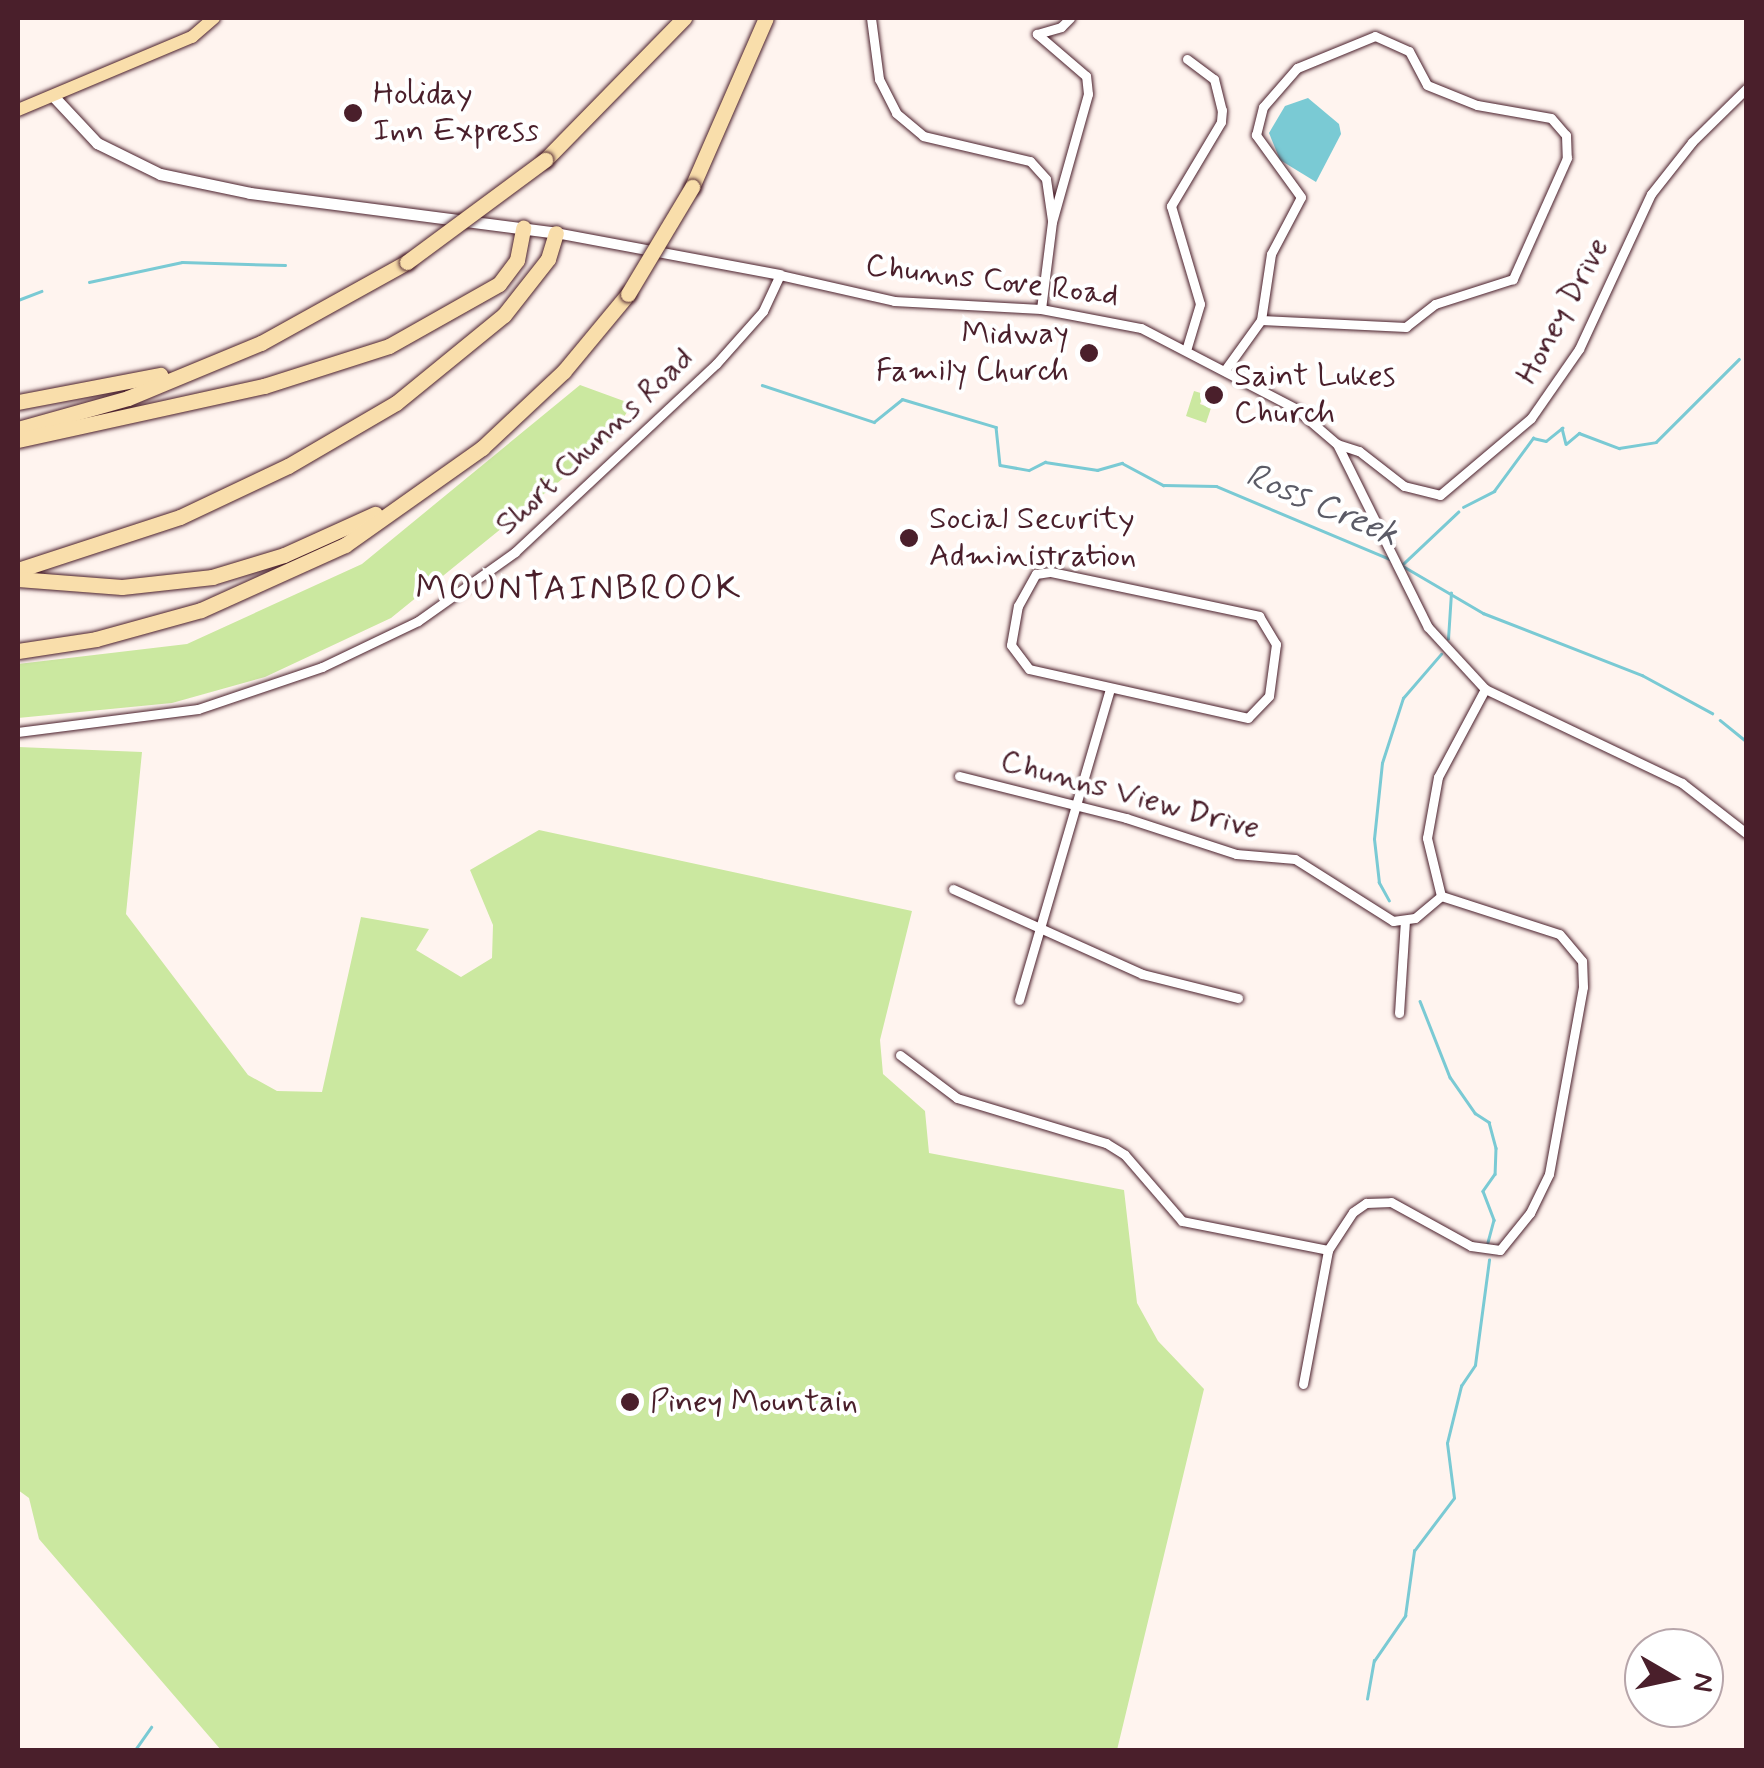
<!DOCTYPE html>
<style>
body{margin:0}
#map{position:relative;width:1764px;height:1768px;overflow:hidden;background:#fff4ef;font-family:Mynerve,sans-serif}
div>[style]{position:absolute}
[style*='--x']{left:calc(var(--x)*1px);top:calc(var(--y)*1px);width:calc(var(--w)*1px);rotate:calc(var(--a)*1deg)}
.green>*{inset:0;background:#cbe8a0}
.water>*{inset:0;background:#7acad4}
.stream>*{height:2.5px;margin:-1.25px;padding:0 1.25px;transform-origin:1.25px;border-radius:1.25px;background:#7acad4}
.roads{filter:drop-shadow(0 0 2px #4a1f2b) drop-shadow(0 0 2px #4a1f2b)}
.minor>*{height:9px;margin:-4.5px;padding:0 4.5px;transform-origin:4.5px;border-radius:4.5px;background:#fff}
.tertiary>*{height:10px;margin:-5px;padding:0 5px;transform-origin:5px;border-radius:5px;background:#fff}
.secondary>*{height:11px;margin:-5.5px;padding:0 5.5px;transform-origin:5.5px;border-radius:5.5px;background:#fff}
.primary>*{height:12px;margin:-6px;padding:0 6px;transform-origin:6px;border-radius:6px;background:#f9deab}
.motorway>*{height:15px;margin:-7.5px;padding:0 7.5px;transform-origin:7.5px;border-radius:7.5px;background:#f9deab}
.bridges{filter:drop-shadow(0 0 2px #4a1f2b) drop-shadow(0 0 2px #4a1f2b)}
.motorway-bridge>*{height:15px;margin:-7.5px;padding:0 7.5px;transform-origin:7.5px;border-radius:7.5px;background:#f9deab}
.dots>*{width:28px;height:28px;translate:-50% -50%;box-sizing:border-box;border:5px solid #fff;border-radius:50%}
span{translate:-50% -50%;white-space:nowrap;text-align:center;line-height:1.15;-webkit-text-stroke:8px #fff;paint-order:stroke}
.poi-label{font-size:32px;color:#4a1f2b}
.left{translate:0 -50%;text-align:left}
.right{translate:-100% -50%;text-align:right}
.street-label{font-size:32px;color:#4a1f2b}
.water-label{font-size:35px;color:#5b5b66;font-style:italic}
.neighbourhood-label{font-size:35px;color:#4a1f2b;letter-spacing:2.5px}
.frame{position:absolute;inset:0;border:20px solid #4a1f2b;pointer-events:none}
.north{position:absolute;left:1624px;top:1628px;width:100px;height:100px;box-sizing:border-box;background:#fff;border:2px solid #b7a5aa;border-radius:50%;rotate:99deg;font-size:28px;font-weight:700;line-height:40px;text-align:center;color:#4a1f2b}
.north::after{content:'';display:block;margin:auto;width:35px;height:45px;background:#4a1f2b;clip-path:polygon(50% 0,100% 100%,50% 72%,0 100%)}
</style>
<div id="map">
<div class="green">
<div style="clip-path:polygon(580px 385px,632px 404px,609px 441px,391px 618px,265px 677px,172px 703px,18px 718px,18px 664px,187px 644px,362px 564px)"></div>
<div style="clip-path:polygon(1194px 391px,1204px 394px,1200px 404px,1211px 408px,1206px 423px,1186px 416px)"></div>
<div style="clip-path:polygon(18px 747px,142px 752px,126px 914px,248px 1075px,277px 1091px,322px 1092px,361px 917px,429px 929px,416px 950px,461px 977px,492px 958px,493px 925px,470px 870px,539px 830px,912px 911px,880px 1040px,883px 1074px,925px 1111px,929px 1153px,1124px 1190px,1137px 1303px,1158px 1341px,1204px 1389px,1117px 1750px,221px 1750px,39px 1539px,29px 1498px,18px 1490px)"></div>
</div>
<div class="water">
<div style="clip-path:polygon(1308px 98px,1339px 124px,1341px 134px,1316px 182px,1280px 160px,1269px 133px,1285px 106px)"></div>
</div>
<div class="stream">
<div style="--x:89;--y:282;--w:95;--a:-12.1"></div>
<div style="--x:182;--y:262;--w:103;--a:1.7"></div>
<div style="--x:18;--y:300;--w:25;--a:-21"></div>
<div style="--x:762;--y:385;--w:118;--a:18.3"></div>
<div style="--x:874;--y:422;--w:36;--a:-39"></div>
<div style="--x:902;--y:399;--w:98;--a:16.6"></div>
<div style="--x:996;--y:427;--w:38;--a:84"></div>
<div style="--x:1000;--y:465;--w:29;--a:10"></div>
<div style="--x:1029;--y:470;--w:18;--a:-27"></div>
<div style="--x:1045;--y:462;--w:53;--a:8.7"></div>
<div style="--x:1097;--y:470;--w:26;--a:-16"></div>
<div style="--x:1122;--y:463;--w:47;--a:28.2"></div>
<div style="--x:1163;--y:485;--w:53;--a:1.1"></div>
<div style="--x:1216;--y:486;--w:191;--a:22.8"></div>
<div style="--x:1463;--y:507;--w:35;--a:-27"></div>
<div style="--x:1494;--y:491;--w:66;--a:-53.7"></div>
<div style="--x:1533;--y:438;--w:13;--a:13"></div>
<div style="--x:1546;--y:441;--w:21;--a:-39"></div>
<div style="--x:1562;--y:428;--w:16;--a:76"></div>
<div style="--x:1566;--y:444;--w:17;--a:-40"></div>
<div style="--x:1579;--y:433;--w:43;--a:20.6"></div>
<div style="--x:1619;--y:448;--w:37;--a:-9"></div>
<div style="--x:1656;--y:442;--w:117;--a:-45"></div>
<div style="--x:1403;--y:564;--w:76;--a:-43.4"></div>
<div style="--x:1403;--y:566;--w:93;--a:30.4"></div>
<div style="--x:1483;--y:613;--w:171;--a:21.3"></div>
<div style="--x:1642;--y:675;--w:80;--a:28.5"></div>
<div style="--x:1448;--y:639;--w:46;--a:-86.3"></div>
<div style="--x:1720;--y:720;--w:33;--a:39"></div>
<div style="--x:1389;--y:901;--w:21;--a:-119"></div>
<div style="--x:1379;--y:883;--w:44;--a:-96.5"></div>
<div style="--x:1374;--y:839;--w:76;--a:-84"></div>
<div style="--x:1382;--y:763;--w:68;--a:-72.1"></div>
<div style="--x:1403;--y:698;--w:58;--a:-49.2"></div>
<div style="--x:1420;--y:1001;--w:82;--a:68.5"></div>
<div style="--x:1450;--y:1077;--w:44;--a:55.2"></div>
<div style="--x:1475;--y:1113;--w:17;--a:33"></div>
<div style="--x:1489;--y:1122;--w:27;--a:75"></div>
<div style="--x:1496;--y:1148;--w:26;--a:92"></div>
<div style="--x:1495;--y:1174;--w:21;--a:125"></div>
<div style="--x:1483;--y:1191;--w:31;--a:69"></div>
<div style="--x:1494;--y:1220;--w:23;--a:105"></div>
<div style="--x:1367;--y:1699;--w:39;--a:-80"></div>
<div style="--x:1374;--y:1661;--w:55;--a:-55.4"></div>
<div style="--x:1405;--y:1616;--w:66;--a:-82.1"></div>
<div style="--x:1414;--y:1551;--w:66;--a:-53"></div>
<div style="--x:1454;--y:1498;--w:55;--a:-97.3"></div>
<div style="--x:1447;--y:1443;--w:59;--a:-76.2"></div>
<div style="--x:1461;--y:1386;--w:25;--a:-56"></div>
<div style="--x:1475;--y:1365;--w:106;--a:-82.4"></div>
<div style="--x:135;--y:1750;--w:28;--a:-55"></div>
</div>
<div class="roads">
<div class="minor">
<div style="--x:871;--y:18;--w:62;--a:82.5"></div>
<div style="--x:879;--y:79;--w:38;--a:63"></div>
<div style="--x:896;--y:113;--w:35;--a:40"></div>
<div style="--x:923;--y:136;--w:110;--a:13.2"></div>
<div style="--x:1030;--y:161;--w:24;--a:48"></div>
<div style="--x:1046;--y:179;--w:41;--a:81.7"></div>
<div style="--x:1375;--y:36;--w:37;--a:24"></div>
<div style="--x:1409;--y:51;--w:38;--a:62"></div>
<div style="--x:1427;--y:85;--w:54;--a:21.8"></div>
<div style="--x:1477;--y:105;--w:75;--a:10"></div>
<div style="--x:1551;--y:118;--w:23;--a:49"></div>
<div style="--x:1566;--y:135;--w:23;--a:88"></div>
<div style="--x:1567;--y:158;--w:133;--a:114.1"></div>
<div style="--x:1513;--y:279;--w:82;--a:162.2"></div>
<div style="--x:1435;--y:304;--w:37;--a:142"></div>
<div style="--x:1406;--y:327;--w:145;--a:-177.2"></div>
<div style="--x:1261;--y:320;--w:67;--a:-81.4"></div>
<div style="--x:1271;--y:254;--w:64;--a:-62.2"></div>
<div style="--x:1301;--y:197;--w:77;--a:-126"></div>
<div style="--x:1256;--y:135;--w:29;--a:-76"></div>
<div style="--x:1263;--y:107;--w:52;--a:-48.9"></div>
<div style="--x:1297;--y:68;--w:84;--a:-22.3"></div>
<div style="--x:1187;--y:59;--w:34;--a:37"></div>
<div style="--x:1214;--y:79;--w:32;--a:76"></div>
<div style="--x:1222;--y:110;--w:12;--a:95"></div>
<div style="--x:1221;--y:122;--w:98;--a:120.8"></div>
<div style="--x:1171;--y:206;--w:102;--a:73.5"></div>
<div style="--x:1200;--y:304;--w:45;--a:106.8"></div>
<div style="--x:1041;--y:309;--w:88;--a:-82.8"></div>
<div style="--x:1052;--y:222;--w:133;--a:-74.3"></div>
<div style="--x:1088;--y:94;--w:18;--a:-96"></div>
<div style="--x:1086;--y:76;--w:65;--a:-139.4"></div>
<div style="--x:1037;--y:34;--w:25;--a:-16"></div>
<div style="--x:1061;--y:27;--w:13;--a:-45"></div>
<div style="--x:1225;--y:370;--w:62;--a:-54.2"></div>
<div style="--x:1337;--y:444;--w:23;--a:18"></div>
<div style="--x:1359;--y:451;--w:57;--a:37.9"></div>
<div style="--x:1404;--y:486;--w:37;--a:14"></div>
<div style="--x:1440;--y:495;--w:119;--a:-40.2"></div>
<div style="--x:1531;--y:418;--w:84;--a:-55.2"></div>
<div style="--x:1579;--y:349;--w:171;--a:-65.1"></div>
<div style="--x:1651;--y:194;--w:66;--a:-51.7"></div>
<div style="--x:1692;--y:142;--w:76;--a:-44.5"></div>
<div style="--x:1051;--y:572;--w:213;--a:11.9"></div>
<div style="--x:1259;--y:616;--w:33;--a:59"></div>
<div style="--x:1276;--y:644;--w:52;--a:97.7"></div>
<div style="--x:1269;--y:696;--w:30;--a:134"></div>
<div style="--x:1248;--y:718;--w:224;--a:-167.4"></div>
<div style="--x:1029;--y:669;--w:30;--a:-127"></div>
<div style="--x:1011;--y:645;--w:40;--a:-80"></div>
<div style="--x:1018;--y:606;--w:37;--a:-61"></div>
<div style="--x:1036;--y:574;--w:15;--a:-8"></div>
<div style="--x:18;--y:732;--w:181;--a:-7.3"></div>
<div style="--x:198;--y:709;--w:131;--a:-18.7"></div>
<div style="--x:322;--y:667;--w:106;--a:-25.6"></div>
<div style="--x:418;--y:621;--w:119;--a:-35.4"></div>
<div style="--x:515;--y:552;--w:275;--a:-43.1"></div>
<div style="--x:716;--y:364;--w:71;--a:-48.4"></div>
<div style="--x:763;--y:311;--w:40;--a:-65"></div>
<div style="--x:780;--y:275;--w:117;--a:12.8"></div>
<div style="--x:894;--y:301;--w:147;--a:3.1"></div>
<div style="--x:1041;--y:309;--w:102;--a:10.8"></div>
<div style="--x:1141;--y:328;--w:174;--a:27.5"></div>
<div style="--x:1295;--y:408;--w:55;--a:40.6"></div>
<div style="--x:1337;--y:444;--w:204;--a:63.6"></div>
<div style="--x:1428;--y:627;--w:84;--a:47.4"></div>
<div style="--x:1485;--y:689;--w:218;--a:25.5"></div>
<div style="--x:1682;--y:783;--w:81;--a:38"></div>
<div style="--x:959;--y:776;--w:172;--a:14.1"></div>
<div style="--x:1126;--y:818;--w:116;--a:18.1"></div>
<div style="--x:1236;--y:854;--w:59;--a:4.8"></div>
<div style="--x:1295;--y:859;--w:116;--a:32.3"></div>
<div style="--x:1393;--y:921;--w:22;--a:-8"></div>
<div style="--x:1415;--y:918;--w:34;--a:-40"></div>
<div style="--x:953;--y:889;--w:207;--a:24.2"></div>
<div style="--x:1142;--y:974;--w:99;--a:14"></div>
<div style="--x:1019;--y:1000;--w:325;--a:-73.7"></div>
<div style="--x:1399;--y:1013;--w:92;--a:-86.3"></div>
<div style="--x:900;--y:1055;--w:71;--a:37"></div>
<div style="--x:957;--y:1098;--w:156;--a:16.8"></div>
<div style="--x:1106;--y:1143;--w:22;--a:32"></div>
<div style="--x:1125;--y:1155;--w:87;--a:49.2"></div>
<div style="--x:1182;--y:1221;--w:149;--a:11.2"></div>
<div style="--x:1303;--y:1384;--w:136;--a:-79.4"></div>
<div style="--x:1328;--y:1250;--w:45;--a:-56.7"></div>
<div style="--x:1353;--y:1212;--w:16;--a:-35"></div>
<div style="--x:1366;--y:1203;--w:25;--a:-2"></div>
<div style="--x:1391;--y:1202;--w:91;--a:28.8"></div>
<div style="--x:1471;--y:1246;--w:29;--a:8"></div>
<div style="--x:1500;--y:1250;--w:48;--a:-51"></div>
<div style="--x:1530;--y:1213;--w:43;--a:-64"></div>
<div style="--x:1549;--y:1174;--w:190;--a:-79.7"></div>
<div style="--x:1583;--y:987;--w:26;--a:-92"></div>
<div style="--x:1582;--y:961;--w:35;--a:-130"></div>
<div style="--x:1559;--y:934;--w:124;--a:-162.1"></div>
<div style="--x:1441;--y:896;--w:60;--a:-103.6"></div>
<div style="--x:1427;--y:838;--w:62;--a:-79.8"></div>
<div style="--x:1438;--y:777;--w:100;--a:-61.9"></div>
</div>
<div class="tertiary">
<div style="--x:556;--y:233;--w:228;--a:10.6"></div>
</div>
<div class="secondary">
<div style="--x:55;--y:98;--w:62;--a:47"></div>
<div style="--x:97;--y:143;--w:70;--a:26.2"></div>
<div style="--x:160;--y:174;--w:92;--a:11.9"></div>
<div style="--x:250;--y:193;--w:309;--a:7.4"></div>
</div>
<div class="primary">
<div style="--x:18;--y:110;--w:189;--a:-22.8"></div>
<div style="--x:192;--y:37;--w:29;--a:-41"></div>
</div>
<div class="motorway">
<div style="--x:545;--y:160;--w:199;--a:-45.6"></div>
<div style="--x:692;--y:187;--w:184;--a:-66.4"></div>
<div style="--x:18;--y:402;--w:145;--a:-10.8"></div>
<div style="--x:18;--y:429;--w:114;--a:-15.7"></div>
<div style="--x:128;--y:398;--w:144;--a:-22.5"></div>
<div style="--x:261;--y:343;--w:167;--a:-29"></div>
<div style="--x:18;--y:440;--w:252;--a:-12.4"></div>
<div style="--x:264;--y:386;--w:131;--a:-17.7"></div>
<div style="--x:389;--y:346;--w:126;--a:-29.4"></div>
<div style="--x:499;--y:284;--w:30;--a:-53"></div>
<div style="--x:517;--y:260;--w:33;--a:-79"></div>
<div style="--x:18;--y:570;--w:170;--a:-18.1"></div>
<div style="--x:180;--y:517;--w:119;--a:-25.3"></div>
<div style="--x:288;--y:466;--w:125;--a:-30.3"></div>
<div style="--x:396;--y:403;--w:139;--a:-39.2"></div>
<div style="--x:504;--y:315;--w:71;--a:-51.8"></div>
<div style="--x:548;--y:259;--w:27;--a:-73"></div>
<div style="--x:18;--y:579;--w:104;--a:4.4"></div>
<div style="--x:122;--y:587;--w:91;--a:-6.3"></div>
<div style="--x:212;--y:577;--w:75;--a:-17"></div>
<div style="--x:284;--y:555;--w:100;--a:-24.3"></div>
<div style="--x:18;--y:651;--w:79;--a:-8.7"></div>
<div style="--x:96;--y:639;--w:109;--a:-15.4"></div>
<div style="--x:201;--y:610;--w:158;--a:-24.3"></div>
<div style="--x:345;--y:545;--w:168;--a:-35.3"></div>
<div style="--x:482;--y:448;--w:112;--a:-43.2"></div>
<div style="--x:564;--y:371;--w:100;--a:-50.3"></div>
</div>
</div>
<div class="bridges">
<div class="motorway-bridge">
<div style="--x:407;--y:262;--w:172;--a:-36.5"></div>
<div style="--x:628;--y:294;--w:125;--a:-59.1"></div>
</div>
</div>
<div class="dots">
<div style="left:353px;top:113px;background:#4a1f2b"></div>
<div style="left:1089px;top:353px;background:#4a1f2b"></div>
<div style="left:1214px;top:395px;background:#4a1f2b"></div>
<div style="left:909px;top:538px;background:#4a1f2b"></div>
<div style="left:630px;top:1402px;background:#4a1f2b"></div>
</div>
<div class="poi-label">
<span class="left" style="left:373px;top:113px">Holiday<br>Inn Express</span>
<span class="right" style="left:1069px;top:353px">Midway<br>Family Church</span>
<span class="left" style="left:1234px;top:395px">Saint Lukes<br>Church</span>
<span class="left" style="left:929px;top:538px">Social Security<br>Administration</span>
<span class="left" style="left:650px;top:1402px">Piney Mountain</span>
</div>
<div class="street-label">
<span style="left:992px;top:281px;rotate:7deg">Chunns Cove Road</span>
<span style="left:1563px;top:311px;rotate:-62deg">Honey Drive</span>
<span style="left:595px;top:442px;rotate:-43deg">Short Chunns Road</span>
<span style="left:1130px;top:795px;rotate:15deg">Chunns View Drive</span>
</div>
<div class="water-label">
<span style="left:1322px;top:505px;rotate:23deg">Ross Creek</span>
</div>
<div class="neighbourhood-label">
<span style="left:579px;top:589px">MOUNTAINBROOK</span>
</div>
<div class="frame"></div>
<div class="north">N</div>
</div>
